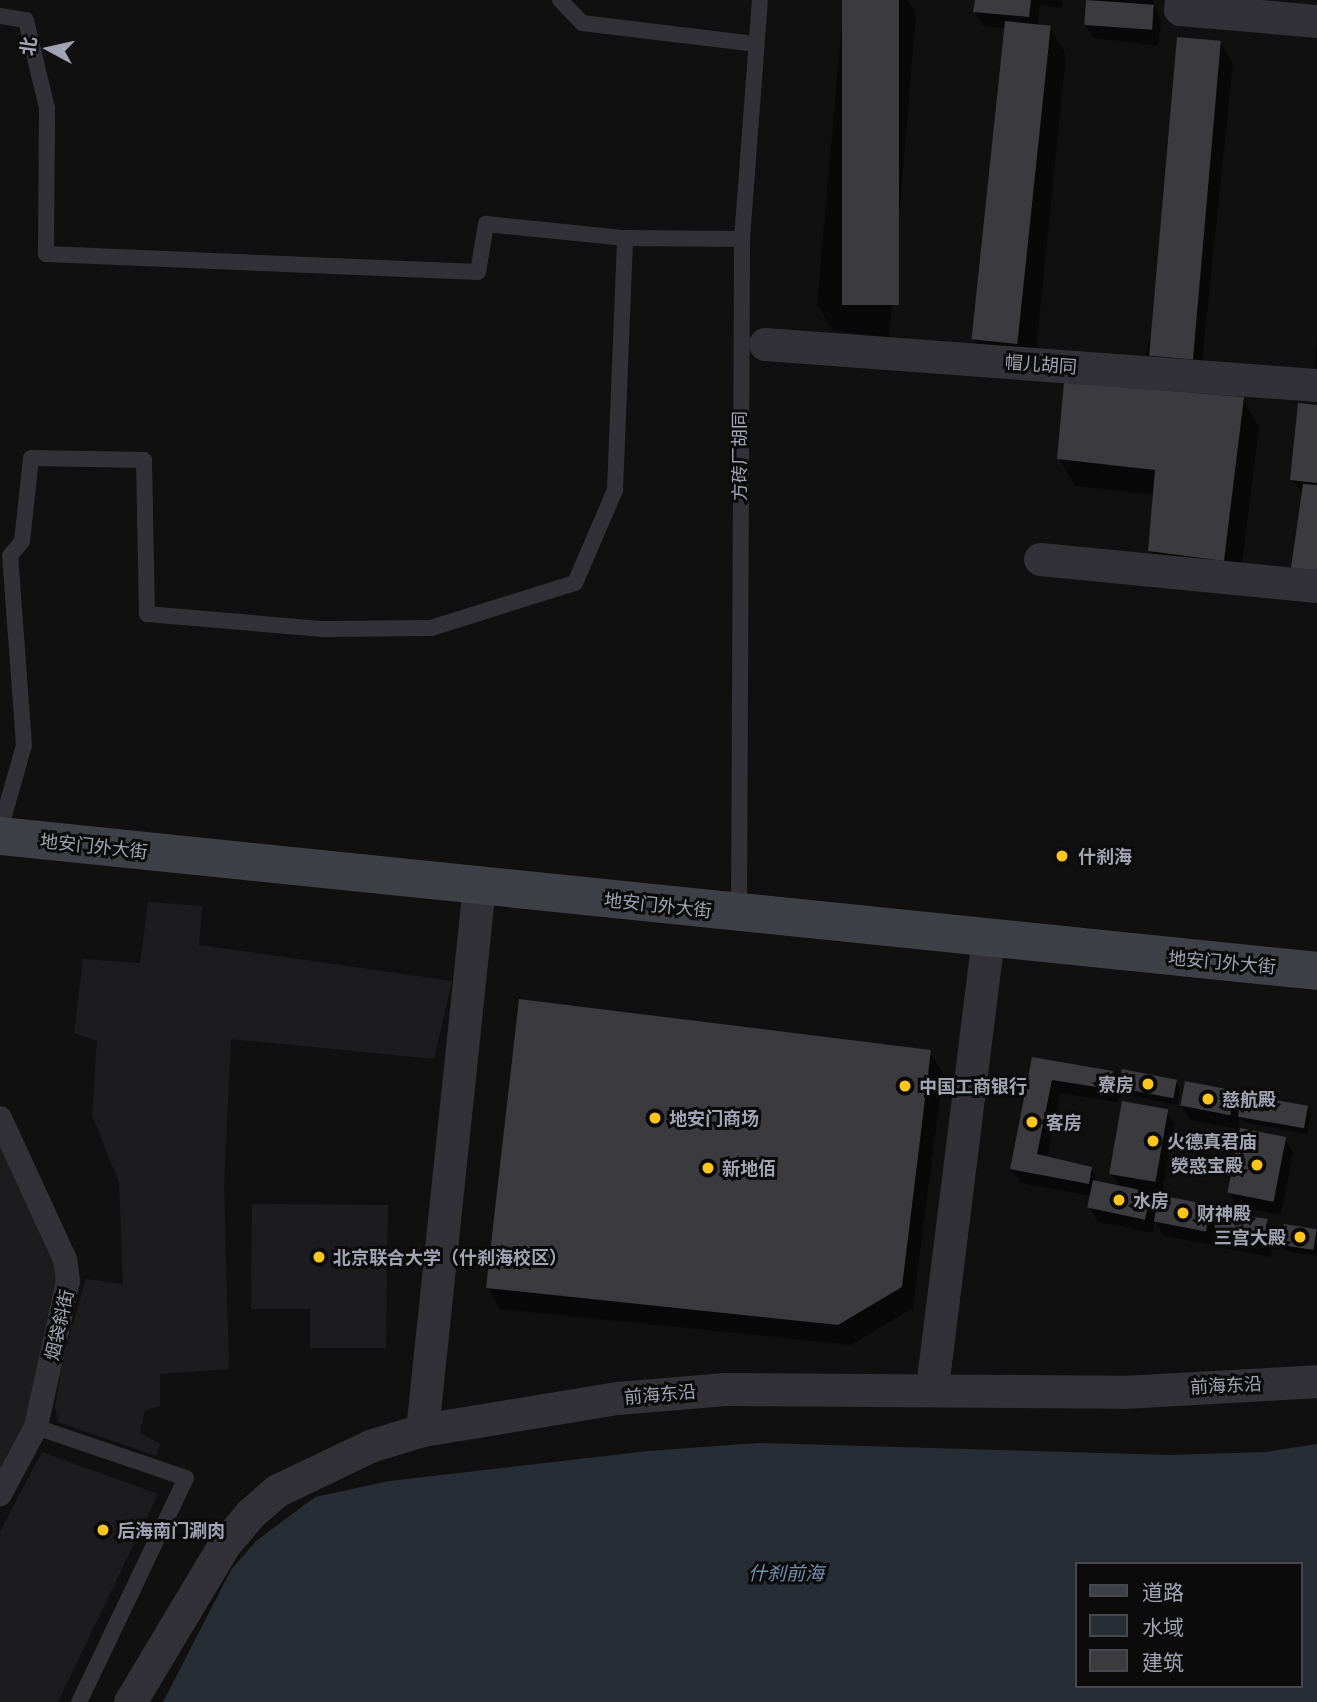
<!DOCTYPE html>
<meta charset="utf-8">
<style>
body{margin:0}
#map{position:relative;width:1317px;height:1702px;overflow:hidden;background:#101011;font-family:Manrope,"Noto Sans SC",sans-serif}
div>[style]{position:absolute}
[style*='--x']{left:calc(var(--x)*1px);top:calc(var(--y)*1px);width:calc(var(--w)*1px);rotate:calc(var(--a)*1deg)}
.built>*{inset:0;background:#1c1c1e}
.water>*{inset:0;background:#262d35}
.shadow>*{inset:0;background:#0007}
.building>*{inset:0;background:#3a3a3f;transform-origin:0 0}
.service>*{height:16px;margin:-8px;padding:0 8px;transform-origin:8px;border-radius:8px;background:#313137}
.pedestrian>*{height:24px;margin:-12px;padding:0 12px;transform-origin:12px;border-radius:12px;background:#313137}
.minor>*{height:33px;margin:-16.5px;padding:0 16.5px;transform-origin:16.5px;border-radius:16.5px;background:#313137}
.secondary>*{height:38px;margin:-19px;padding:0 19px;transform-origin:19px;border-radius:19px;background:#3e4047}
.dots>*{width:19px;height:19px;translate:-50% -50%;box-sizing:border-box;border:4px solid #0b0b0c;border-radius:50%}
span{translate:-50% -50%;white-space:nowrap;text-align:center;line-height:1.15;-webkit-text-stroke:6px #0b0b0c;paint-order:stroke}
.street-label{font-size:18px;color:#a0a4b3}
.poi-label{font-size:18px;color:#a0a4b3;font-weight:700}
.left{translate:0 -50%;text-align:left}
.right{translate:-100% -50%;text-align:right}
.water-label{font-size:19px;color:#738fb2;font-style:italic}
.legend{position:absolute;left:1075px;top:1562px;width:228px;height:126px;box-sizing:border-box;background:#0b0b0c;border:2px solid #47484f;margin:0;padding:9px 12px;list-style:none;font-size:21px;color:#a0a4b3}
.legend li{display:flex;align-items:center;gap:14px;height:35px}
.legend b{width:35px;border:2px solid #47484f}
.north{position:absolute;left:14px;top:14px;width:70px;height:70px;-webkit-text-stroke:5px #0b0b0c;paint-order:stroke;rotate:278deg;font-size:19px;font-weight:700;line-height:28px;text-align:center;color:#a0a4b3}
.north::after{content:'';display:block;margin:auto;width:24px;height:32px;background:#a0a4b3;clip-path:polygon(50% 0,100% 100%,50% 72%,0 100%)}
</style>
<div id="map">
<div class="built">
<div style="clip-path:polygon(148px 902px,202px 906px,199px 945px,452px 981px,434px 1059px,231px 1039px,224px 1185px,229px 1369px,160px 1374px,160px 1406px,145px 1410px,140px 1433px,160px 1444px,156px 1456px,58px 1422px,55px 1407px,63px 1358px,86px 1279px,123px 1284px,119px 1183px,92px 1115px,97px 1041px,74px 1033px,83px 959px,140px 963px)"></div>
<div style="clip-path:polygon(0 1108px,65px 1259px,36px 1427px,0 1487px)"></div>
<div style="clip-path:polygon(252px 1204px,388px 1205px,386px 1348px,310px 1348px,310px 1309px,251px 1309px)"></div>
<div style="clip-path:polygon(42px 1452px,158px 1494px,58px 1702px,0 1702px,0 1532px)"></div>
</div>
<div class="water">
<div style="clip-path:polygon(evenodd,758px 1443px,1170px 1455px,1265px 1452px,1317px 1444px,1317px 1702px,163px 1702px,231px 1570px,256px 1541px,315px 1497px,389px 1481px,648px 1451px,758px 1443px,1077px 1564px,1301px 1564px,1301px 1686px,1077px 1686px,1077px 1564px)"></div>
</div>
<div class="shadow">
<div style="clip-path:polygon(844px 0,908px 0,916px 13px,889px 337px,833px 331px,817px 304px)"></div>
<div style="clip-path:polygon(976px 0,1063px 0,1062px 8px,1040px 5px,1037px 26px,1050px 28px,1066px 55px,1034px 373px,990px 367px,974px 339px,1006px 28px,983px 26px,975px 12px)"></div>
<div style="clip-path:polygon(1088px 0,1153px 0,1161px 21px,1158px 46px,1093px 38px,1085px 24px)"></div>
<div style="clip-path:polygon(1220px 43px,1233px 64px,1200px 380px,1158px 375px,1146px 354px)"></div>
<div style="clip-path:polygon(1317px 337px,1317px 374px,1314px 368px)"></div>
<div style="clip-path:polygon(1243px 399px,1259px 427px,1239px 588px,1166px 578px,1150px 550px,1155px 495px,1075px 486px,1059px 459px)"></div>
<div style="clip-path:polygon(1317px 407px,1317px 590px,1303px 494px,1292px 480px)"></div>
<div style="clip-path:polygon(930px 1052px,943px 1073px,913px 1308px,851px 1345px,500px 1309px,488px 1288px)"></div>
<div style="clip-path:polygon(evenodd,1034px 1059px,1112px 1073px,1120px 1087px,1176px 1082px,1180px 1088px,1176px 1105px,1124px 1094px,1120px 1088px,1117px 1102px,1060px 1093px,1047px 1158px,1090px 1168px,1099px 1183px,1119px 1187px,1111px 1174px,1166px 1111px,1175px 1125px,1161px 1197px,1210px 1206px,1218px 1220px,1266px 1221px,1274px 1235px,1271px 1257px,1224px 1248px,1215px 1234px,1213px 1245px,1164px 1236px,1155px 1221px,1153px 1233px,1098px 1222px,1090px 1208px,1092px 1196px,1020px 1183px,1012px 1169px,1034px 1059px,1150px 1194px,1161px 1196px,1158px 1208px,1150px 1194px)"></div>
<div style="clip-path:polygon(1234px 1093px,1241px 1105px,1307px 1108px,1311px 1115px,1307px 1134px,1243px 1122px,1240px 1118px,1238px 1129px,1190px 1120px,1182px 1106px)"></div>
<div style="clip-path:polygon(1285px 1138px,1293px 1153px,1281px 1215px,1237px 1206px,1229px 1192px)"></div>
<div style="clip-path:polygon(1317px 1231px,1317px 1256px,1286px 1251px,1283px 1244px)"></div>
</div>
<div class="building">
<div style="left:842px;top:0;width:57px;height:305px"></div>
<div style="clip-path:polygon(975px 0,1031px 0,1029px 17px,973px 12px)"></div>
<div style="left:1086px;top:0;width:68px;height:25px;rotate:4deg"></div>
<div style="left:1005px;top:21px;width:46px;height:320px;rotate:6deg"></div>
<div style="left:1177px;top:37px;width:44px;height:320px;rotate:5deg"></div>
<div style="clip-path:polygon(1064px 382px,1244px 397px,1224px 561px,1148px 551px,1155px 470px,1057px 459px)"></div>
<div style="clip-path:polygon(1298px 403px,1317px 405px,1317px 483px,1290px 480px)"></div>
<div style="clip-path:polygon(1303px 484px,1317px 485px,1317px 570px,1291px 568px)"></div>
<div style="clip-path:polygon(519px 999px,931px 1050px,902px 1287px,838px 1325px,486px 1288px)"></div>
<div style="clip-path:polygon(1032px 1057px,1113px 1071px,1109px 1089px,1052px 1080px,1037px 1154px,1092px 1167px,1089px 1184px,1010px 1169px)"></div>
<div style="left:1122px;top:1069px;width:56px;height:19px;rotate:11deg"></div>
<div style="left:1185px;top:1081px;width:51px;height:25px;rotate:11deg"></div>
<div style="left:1242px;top:1094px;width:67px;height:23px;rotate:10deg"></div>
<div style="left:1122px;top:1101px;width:47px;height:74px;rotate:10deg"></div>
<div style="left:1240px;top:1128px;width:47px;height:66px;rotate:11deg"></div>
<div style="left:1093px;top:1180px;width:59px;height:28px;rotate:12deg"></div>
<div style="left:1159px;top:1195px;width:53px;height:27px;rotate:11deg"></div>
<div style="left:1217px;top:1211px;width:51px;height:23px;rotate:9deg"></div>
<div style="left:1284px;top:1224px;width:33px;height:21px;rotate:9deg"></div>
</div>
<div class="service">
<div style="--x:560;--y:0;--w:32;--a:46"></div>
<div style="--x:582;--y:23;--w:174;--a:6.9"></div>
<div style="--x:0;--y:16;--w:26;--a:9"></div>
<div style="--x:26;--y:20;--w:90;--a:76.6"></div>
<div style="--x:47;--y:108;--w:146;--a:90.4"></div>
<div style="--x:46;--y:254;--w:432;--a:2.4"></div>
<div style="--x:478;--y:272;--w:49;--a:-80.5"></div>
<div style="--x:486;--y:224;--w:140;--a:5.8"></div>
<div style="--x:625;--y:238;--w:117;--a:0.5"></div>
<div style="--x:0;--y:830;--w:88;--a:-74.2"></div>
<div style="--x:24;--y:745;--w:190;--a:-94.2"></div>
<div style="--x:10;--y:556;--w:19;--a:-51"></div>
<div style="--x:22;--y:541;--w:83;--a:-83.8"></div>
<div style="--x:31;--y:458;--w:113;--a:1"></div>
<div style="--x:144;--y:460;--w:154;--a:88.9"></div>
<div style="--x:147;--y:614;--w:177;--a:4.9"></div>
<div style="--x:323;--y:629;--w:108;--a:-0.5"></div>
<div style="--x:431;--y:628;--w:151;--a:-17.4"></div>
<div style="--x:575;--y:583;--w:101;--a:-66.7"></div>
<div style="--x:615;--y:490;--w:252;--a:-87.7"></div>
<div style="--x:739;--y:913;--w:674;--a:-89.74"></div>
<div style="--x:742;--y:239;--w:240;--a:-85.7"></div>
<div style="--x:36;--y:1427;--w:158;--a:18.8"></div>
<div style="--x:186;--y:1478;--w:248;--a:115.5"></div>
</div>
<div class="pedestrian">
<div style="--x:0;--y:1118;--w:155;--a:65.3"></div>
<div style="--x:65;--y:1259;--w:22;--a:82"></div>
<div style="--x:68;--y:1281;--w:149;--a:102.4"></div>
<div style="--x:36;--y:1427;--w:76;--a:118.2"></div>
</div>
<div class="minor">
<div style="--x:1181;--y:0;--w:9;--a:96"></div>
<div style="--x:1180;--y:9;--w:138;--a:5"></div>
<div style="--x:765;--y:344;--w:554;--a:4.25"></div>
<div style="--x:1040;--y:559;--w:278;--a:5.6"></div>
<div style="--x:932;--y:1387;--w:450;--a:-82.9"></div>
<div style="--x:422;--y:1430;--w:547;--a:-84.02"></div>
<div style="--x:130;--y:1702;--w:183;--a:-59.1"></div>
<div style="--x:224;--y:1545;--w:40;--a:-50"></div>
<div style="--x:250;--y:1514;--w:35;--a:-41"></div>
<div style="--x:276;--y:1491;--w:104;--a:-25.6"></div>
<div style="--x:370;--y:1446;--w:54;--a:-17.1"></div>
<div style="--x:422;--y:1430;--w:199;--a:-9.3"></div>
<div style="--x:618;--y:1398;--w:108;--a:-4.8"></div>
<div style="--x:726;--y:1389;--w:397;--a:0.4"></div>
<div style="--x:1123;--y:1392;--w:194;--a:-3.2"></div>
</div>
<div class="secondary">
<div style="--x:0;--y:836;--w:1324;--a:5.85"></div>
</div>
<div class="dots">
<div style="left:1062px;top:856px;background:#fec51b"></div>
<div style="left:1148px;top:1084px;background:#fec51b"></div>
<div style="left:905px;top:1086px;background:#fec51b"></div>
<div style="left:1208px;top:1099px;background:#fec51b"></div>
<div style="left:655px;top:1118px;background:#fec51b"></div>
<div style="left:1032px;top:1122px;background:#fec51b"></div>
<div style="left:1153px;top:1141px;background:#fec51b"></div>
<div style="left:1257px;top:1165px;background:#fec51b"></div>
<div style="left:708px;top:1168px;background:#fec51b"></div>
<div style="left:1119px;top:1200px;background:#fec51b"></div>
<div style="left:1183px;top:1213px;background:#fec51b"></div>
<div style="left:1300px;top:1237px;background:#fec51b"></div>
<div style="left:319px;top:1257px;background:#fec51b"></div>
<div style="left:103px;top:1530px;background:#fec51b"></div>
</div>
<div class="street-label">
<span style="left:1041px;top:364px;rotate:4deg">帽儿胡同</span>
<span style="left:739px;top:456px;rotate:-90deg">方砖厂胡同</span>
<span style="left:94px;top:846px;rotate:6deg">地安门外大街</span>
<span style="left:658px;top:905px;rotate:6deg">地安门外大街</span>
<span style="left:1222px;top:962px;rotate:5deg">地安门外大街</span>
<span style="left:59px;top:1325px;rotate:-77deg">烟袋斜街</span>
<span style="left:1226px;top:1385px;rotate:-3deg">前海东沿</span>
<span style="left:660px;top:1394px;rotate:-5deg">前海东沿</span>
</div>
<div class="poi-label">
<span class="left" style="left:1078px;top:856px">什刹海</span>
<span class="right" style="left:1134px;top:1084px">寮房</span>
<span class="left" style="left:919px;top:1086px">中国工商银行</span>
<span class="left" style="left:1222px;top:1099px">慈航殿</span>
<span class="left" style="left:669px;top:1118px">地安门商场</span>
<span class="left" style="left:1046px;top:1122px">客房</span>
<span class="left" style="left:1167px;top:1141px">火德真君庙</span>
<span class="right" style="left:1243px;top:1165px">熒惑宝殿</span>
<span class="left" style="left:722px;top:1168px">新地佰</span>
<span class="left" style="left:1133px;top:1200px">水房</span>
<span class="left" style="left:1197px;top:1213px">财神殿</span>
<span class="right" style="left:1286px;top:1237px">三宫大殿</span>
<span class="left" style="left:333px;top:1257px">北京联合大学（什刹海校区）</span>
<span class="left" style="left:117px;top:1530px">后海南门涮肉</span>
</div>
<div class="water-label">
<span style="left:786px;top:1574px">什刹前海</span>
</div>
<ul class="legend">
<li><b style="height:9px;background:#3e4047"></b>道路</li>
<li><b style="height:19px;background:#262d35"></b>水域</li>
<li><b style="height:19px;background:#3a3a3f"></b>建筑</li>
</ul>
<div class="north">北</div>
</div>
